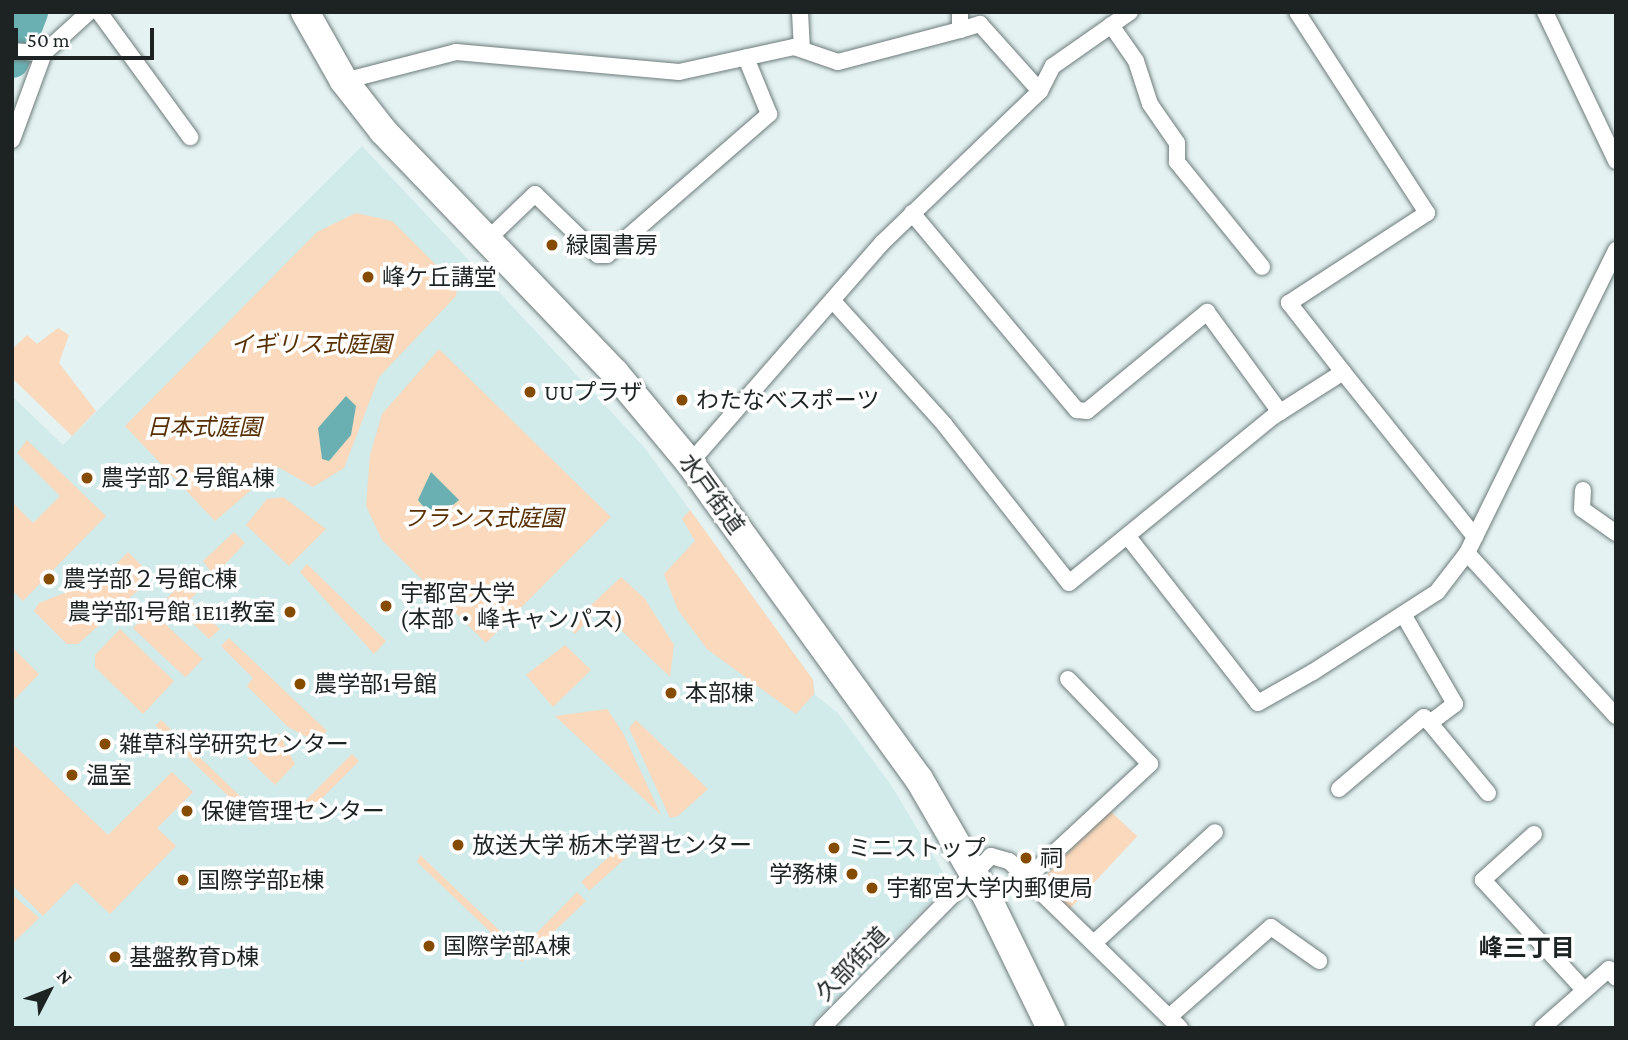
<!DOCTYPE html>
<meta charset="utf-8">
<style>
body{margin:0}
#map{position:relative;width:1628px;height:1040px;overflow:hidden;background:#e4f2f2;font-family:"Crimson Pro","Noto Sans JP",serif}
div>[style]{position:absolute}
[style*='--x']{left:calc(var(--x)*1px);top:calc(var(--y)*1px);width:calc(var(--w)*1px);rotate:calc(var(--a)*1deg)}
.built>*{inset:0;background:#d1eaea}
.green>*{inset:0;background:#fad9bc;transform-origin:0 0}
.water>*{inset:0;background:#6ab0b2}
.river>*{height:33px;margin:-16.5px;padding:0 16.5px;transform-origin:16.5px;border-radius:16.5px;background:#6ab0b2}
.roads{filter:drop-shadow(0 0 2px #6e7b7b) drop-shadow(0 0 2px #6e7b7b)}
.minor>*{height:16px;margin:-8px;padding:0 8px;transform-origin:8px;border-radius:8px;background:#fff}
.trunk>*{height:28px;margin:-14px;padding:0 14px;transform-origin:14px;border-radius:14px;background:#fff}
.dots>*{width:19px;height:19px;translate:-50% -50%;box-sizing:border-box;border:4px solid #fff;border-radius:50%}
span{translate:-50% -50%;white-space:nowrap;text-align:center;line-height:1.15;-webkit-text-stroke:7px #fff;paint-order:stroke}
.poi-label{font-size:23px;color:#1d2323}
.left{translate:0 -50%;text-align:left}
.right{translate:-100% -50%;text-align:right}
.park-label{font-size:23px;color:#572f00;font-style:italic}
.street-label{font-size:23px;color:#1d2323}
.neighbourhood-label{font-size:24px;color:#1d2323;font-weight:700}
.frame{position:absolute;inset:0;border:14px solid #1d2323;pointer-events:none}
.north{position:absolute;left:14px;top:956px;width:70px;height:70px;-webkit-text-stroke:5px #fff;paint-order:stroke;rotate:48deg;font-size:19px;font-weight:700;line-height:28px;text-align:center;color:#1d2323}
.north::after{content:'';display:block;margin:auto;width:24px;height:32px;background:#1d2323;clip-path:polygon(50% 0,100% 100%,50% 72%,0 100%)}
.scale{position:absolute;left:14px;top:28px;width:140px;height:32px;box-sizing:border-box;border:4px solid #1d2323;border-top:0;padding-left:9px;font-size:21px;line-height:24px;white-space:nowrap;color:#1d2323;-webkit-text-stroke:5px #fff;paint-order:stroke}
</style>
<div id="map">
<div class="built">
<div style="clip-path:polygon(362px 146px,644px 447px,813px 680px,815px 695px,838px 713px,891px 785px,949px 882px,808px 1028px,12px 1028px,12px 396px,63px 445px)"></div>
</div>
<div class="green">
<div style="clip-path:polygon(356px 213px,392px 221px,457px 286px,456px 296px,379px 377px,344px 468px,313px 487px,278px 467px,215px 521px,125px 426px,317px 232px)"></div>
<div style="clip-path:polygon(58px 328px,69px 335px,59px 363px,96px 411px,72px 436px,12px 378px,12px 349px,27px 335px,37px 344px)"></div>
<div style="clip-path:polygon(439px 349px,611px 517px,486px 643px,382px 540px,366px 506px,370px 455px,382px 414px)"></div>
<div style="clip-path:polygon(27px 440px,106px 516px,23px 601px,12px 590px,12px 502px,33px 523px,60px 496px,17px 453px)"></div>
<div style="clip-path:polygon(283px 497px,326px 529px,289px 566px,246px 525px,267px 499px)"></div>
<div style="clip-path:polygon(690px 510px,813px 680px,814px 694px,796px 714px,707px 649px,678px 610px,664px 574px,695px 541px,682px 519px)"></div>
<div style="clip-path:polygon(234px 532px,245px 543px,214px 576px,203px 561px)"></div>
<div style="clip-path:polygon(128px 552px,145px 569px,144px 585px,78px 644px,67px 644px,34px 611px,39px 603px,103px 578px)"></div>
<div style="clip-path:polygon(307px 564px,386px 641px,374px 654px,300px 572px)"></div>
<div style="clip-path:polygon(189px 576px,201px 588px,190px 600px,220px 629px,209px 639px,167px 598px)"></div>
<div style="clip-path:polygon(621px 577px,645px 599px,674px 645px,670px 677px,599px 609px,575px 634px,568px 627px)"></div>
<div style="left:150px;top:610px;width:72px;height:25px;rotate:43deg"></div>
<div style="clip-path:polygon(120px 629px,174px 681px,143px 714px,95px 667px,95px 655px)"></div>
<div style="clip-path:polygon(229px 638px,327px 731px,316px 742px,288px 727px,247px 686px,253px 678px,221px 646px)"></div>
<div style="clip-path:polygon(565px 645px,591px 670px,553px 707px,526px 675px)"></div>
<div style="clip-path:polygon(12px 647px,39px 674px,12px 702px)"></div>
<div style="clip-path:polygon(607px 709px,623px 733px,661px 815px,555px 716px)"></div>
<div style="left:161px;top:720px;width:125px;height:8px;rotate:44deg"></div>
<div style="clip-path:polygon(636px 720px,708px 789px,678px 816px,670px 818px,629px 728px)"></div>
<div style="clip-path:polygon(279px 733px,295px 764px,275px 785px,247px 758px)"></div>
<div style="clip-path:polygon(12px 743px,108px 835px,172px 772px,193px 792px,157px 828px,176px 846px,110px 914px,76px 882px,43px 916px,12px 885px)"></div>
<div style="left:352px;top:754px;width:10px;height:71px;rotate:45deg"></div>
<div style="left:1108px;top:809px;width:40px;height:101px;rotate:43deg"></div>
<div style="left:631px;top:837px;width:12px;height:67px;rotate:48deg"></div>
<div style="clip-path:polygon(420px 855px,520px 950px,577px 892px,586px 901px,522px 962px,417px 862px)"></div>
<div style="clip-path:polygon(12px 894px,39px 918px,12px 944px)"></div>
</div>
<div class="water">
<div style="clip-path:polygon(346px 396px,356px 406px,351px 435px,329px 461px,322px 459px,318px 428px)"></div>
<div style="clip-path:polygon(431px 472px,459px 500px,446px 511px,427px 511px,418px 500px)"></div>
</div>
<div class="river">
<div style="--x:12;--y:61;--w:53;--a:-68.8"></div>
</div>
<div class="roads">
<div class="minor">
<div style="--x:99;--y:12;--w:155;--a:53.9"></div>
<div style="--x:800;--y:12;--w:37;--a:87"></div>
<div style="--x:1545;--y:12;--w:165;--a:64.5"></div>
<div style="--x:1111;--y:25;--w:44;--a:55.2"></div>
<div style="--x:1136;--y:61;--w:45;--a:72"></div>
<div style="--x:1150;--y:104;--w:47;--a:55.3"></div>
<div style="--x:1177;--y:143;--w:19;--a:90"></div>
<div style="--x:1177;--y:162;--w:135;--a:51"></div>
<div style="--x:960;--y:30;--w:21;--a:-17"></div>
<div style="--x:980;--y:24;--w:90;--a:48.2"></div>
<div style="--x:12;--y:51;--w:32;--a:4"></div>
<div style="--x:344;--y:81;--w:116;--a:-14.5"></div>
<div style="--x:456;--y:52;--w:224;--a:5.1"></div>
<div style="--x:679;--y:72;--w:118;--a:-12.3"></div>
<div style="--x:794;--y:47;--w:46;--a:18.8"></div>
<div style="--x:838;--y:62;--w:126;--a:-14.7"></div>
<div style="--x:960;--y:30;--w:18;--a:-90"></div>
<div style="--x:12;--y:140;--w:93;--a:-69.8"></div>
<div style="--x:44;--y:53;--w:61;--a:-42.3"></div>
<div style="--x:912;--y:213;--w:257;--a:50.1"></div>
<div style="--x:1077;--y:410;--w:10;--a:6"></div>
<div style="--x:1087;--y:411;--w:156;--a:-39.5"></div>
<div style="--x:1207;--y:312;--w:124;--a:53.9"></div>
<div style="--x:488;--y:239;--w:65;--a:-43.8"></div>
<div style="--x:535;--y:194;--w:88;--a:44.1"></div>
<div style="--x:598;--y:255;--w:9;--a:0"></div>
<div style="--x:607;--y:255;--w:215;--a:-41"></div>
<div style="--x:769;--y:114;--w:61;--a:-112.3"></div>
<div style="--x:833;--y:301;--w:166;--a:47.9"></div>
<div style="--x:944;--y:424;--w:202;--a:51.8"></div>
<div style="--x:1069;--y:583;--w:264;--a:-39.2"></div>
<div style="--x:1274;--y:416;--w:82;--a:-32.5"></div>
<div style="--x:1343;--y:372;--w:88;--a:-128"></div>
<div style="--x:1289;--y:303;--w:165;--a:-33.1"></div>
<div style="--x:1427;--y:213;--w:239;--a:-122.9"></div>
<div style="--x:1343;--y:372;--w:211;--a:51.3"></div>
<div style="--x:690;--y:463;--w:292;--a:-48.9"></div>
<div style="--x:882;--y:243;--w:219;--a:-43.9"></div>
<div style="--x:1040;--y:91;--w:28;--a:-63"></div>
<div style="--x:1053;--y:66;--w:94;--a:-35"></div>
<div style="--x:1583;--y:490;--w:19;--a:93"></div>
<div style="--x:1582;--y:509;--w:42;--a:35.2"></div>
<div style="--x:1129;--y:538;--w:209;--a:52"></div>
<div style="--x:1258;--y:703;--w:63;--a:-29.4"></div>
<div style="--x:1313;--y:672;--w:148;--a:-32.8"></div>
<div style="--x:1437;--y:592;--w:49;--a:-52.4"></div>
<div style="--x:1467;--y:553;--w:338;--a:-63.8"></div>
<div style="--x:1467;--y:553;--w:221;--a:47.6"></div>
<div style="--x:1403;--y:614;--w:104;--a:60"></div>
<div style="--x:1455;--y:704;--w:31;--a:143"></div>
<div style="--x:1430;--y:723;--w:91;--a:50.4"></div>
<div style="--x:1339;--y:789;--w:111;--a:-40.3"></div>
<div style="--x:1424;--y:717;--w:8;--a:45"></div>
<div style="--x:1534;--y:834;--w:69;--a:138"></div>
<div style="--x:1483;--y:880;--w:149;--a:47.4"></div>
<div style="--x:1027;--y:878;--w:168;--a:-42.8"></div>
<div style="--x:1150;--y:764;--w:118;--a:-134"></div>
<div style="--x:1094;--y:943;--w:164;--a:-42.5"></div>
<div style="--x:1169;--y:1017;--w:136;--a:-41.4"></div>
<div style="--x:1271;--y:927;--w:59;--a:35.3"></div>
<div style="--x:822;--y:1028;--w:241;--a:-45.5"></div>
<div style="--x:991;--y:856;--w:19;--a:16"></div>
<div style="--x:1009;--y:861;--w:239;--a:44.3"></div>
<div style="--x:1542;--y:1028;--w:89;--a:-41.4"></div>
<div style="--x:1609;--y:969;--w:11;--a:52"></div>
</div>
<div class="trunk">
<div style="--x:305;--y:12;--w:79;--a:60.5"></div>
<div style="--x:344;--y:81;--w:63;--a:52"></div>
<div style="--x:383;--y:131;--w:335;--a:46.2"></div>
<div style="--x:615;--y:373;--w:117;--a:50.2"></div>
<div style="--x:690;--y:463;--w:390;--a:54.1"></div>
<div style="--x:919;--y:779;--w:134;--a:60"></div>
<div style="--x:986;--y:895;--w:148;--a:64"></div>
</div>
</div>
<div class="dots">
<div style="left:552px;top:245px;background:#854c00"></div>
<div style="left:368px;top:277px;background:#854c00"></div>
<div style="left:530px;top:392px;background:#854c00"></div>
<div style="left:682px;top:400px;background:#854c00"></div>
<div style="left:87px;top:478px;background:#854c00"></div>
<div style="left:49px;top:579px;background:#854c00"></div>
<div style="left:386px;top:606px;background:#854c00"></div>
<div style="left:290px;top:612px;background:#854c00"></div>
<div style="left:300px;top:684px;background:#854c00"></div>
<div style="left:671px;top:693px;background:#854c00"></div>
<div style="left:105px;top:744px;background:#854c00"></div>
<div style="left:72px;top:775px;background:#854c00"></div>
<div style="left:187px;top:811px;background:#854c00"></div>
<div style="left:458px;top:845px;background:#854c00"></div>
<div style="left:834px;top:848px;background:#854c00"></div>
<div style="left:1026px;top:858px;background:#854c00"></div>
<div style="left:852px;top:874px;background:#854c00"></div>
<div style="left:183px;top:880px;background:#854c00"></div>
<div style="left:872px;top:888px;background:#854c00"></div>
<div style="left:429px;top:946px;background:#854c00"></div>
<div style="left:115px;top:957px;background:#854c00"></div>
</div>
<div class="poi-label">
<span class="left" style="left:566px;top:245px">緑園書房</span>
<span class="left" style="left:382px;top:277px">峰ケ丘講堂</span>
<span class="left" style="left:544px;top:392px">UUプラザ</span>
<span class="left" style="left:696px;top:400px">わたなべスポーツ</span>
<span class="left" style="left:101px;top:478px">農学部２号館A棟</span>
<span class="left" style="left:63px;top:579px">農学部２号館C棟</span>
<span class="left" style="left:400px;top:606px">宇都宮大学<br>(本部・峰キャンパス)</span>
<span class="right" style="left:276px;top:612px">農学部1号館 1E11教室</span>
<span class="left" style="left:314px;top:684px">農学部1号館</span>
<span class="left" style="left:685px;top:693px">本部棟</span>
<span class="left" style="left:119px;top:744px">雑草科学研究センター</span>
<span class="left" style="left:86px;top:775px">温室</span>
<span class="left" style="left:201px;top:811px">保健管理センター</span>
<span class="left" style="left:472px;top:845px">放送大学 栃木学習センター</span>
<span class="left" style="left:848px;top:848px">ミニストップ</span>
<span class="left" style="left:1040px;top:858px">祠</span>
<span class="right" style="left:838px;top:874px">学務棟</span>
<span class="left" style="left:197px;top:880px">国際学部E棟</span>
<span class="left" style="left:886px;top:888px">宇都宮大学内郵便局</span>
<span class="left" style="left:443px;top:946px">国際学部A棟</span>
<span class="left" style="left:129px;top:957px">基盤教育D棟</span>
</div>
<div class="park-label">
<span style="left:311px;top:344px">イギリス式庭園</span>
<span style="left:204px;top:427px">日本式庭園</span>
<span style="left:483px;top:518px">フランス式庭園</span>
</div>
<div class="street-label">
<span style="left:712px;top:494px;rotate:54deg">水戸街道</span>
<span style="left:852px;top:964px;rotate:-46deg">久部街道</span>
</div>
<div class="neighbourhood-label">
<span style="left:1527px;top:948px">峰三丁目</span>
</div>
<div class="frame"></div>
<div class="north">N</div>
<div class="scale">50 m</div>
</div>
